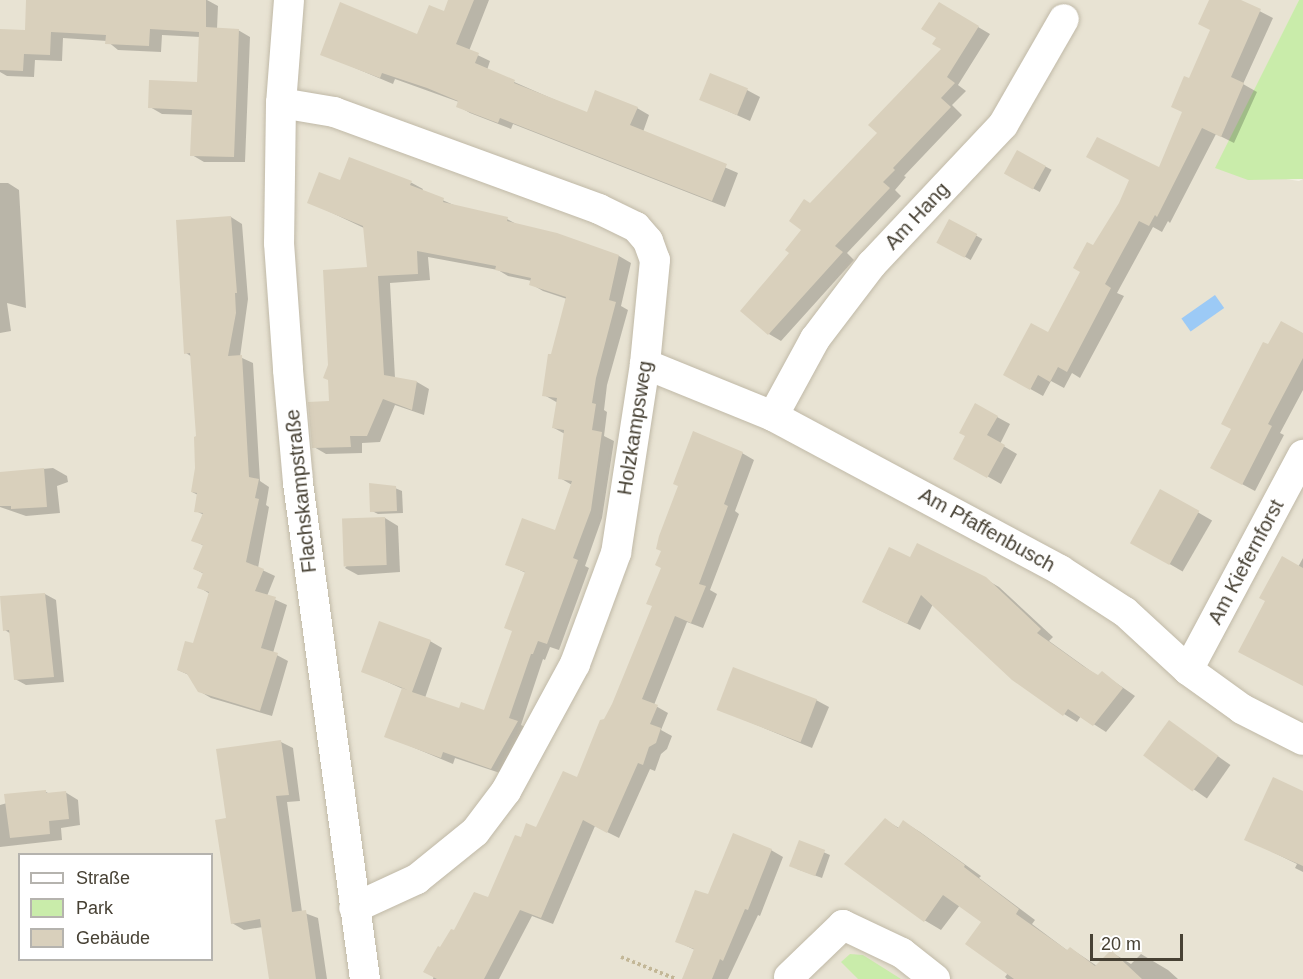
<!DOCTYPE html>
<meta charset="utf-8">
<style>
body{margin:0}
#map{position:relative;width:1303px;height:979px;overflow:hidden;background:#f4f0e5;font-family:Arial,sans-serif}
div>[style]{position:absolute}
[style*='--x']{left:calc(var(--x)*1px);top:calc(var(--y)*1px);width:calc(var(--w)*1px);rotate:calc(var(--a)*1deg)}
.residential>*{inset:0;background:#e8e3d3}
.green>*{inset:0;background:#c9ecaa}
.water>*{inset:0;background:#9ccaf6;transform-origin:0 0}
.shadow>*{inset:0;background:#0003;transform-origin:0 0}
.building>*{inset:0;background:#d9d0bc;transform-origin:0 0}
.path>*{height:4px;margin-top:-2px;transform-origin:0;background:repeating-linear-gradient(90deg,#c3b797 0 3px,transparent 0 6px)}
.roads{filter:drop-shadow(0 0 2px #c0b9a7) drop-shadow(0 0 2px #c0b9a7)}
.street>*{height:30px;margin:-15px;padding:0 15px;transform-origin:15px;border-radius:15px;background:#fff}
span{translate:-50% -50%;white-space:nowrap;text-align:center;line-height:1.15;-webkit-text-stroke:4.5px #fff;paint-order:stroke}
.street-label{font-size:20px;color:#474134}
.legend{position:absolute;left:18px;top:853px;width:195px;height:108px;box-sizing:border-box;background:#fff;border:2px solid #b5b3ae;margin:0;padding:8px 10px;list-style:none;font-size:18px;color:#474134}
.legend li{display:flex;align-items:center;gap:12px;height:30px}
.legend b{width:30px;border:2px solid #b5b3ae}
.scale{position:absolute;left:1090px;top:934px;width:93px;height:27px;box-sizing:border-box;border:3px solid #474134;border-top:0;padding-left:8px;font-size:18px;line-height:21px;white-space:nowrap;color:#474134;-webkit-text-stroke:4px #fff;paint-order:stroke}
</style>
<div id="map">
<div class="residential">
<div style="clip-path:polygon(evenodd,0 0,1299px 0,1216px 168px,1299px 181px,1303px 179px,1303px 979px,0 979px,0 0,20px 854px,212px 854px,212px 960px,20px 960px,20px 854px)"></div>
</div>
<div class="green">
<div style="clip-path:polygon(1299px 0,1303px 0,1303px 179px,1248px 180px,1215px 168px)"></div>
<div style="clip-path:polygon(850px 954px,863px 955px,901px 979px,858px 979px,841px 962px)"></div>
</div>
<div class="water">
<div style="left:1215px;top:295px;width:16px;height:41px;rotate:55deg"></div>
</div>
<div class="shadow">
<div style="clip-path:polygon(27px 0,207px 0,218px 6px,217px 29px,238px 30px,250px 37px,245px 162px,204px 162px,192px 155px,193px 115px,162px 114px,150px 107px,199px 83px,200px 37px,162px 35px,161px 52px,118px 50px,107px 41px,63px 38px,62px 61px,35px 60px,34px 77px,7px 76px,0 72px,0 31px,26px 32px)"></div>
<div style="clip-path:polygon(449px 0,489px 0,469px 51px,490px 61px,487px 70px,587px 114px,637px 108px,649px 115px,643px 132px,738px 173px,725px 207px,513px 124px,511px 129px,470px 113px,458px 106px,459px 102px,395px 79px,393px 84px,322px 54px,418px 36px,444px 13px)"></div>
<div style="clip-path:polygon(1210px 0,1238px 0,1273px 18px,1243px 84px,1257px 92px,1234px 143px,1216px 134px,1170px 223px,1168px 221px,1162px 232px,1153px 227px,1117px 293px,1124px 296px,1080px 378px,1072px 373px,1064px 388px,1051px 381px,1043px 396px,1005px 375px,1048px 334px,1094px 247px,1160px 169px,1184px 113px,1190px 80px,1212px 30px)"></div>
<div style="clip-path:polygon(939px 4px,990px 34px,958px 85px,966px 91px,952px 105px,962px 115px,904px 176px,906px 177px,895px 190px,901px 196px,847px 253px,854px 260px,781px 341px,769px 334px,791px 253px,803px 230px,810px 205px,879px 133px,943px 49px,938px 38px)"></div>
<div style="clip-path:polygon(747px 90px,760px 97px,750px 121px,703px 100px)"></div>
<div style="left:1018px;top:152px;width:38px;height:25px;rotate:28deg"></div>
<div style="clip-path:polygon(350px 159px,412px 183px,423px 189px,422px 191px,456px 206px,507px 219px,520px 226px,619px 256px,631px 263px,621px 306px,628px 310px,607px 385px,604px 410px,607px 412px,604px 436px,614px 441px,602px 518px,585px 566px,589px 568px,559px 650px,550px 647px,545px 660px,543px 659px,521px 725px,529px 729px,503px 774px,455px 758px,453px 764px,386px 736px,403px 689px,363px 671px,430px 641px,442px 648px,425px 698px,460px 710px,485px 712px,513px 631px,526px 573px,507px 564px,556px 532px,572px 485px,560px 478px,565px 434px,554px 428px,558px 403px,544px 395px,567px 299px,543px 291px,531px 284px,532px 281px,508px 276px,498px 270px,428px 257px,430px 280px,390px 283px,395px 378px,417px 382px,429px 389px,424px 415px,395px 405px,380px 442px,362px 443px,362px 453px,326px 454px,314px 447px,331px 402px,368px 269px,364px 228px,309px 202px,341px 182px)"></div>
<div style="clip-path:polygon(0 183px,8px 183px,19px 190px,26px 308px,7px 303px,11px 331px,0 333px)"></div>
<div style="clip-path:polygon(231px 217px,242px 224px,248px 299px,240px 357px,253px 363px,260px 481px,269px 487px,266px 505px,269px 507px,258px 568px,275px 576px,267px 596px,287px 605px,273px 653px,288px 661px,272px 716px,211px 698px,199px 691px,191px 676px,178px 670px,194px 645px,210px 594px,199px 587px,204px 574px,195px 569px,204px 546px,193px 540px,204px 515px,196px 511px,198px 495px,192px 492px,197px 468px,198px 438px,192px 357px,186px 353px)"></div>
<div style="left:950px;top:221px;width:37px;height:24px;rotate:29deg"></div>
<div style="clip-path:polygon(1303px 335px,1303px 390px,1280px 433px,1284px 435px,1255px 491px,1225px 475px,1232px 428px,1269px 346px)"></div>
<div style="clip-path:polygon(975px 405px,1010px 424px,1000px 444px,1017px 454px,1001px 484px,955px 458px,967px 436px)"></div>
<div style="clip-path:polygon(742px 453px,754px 460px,735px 511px,739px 514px,710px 590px,717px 594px,703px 628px,687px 622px,654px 705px,668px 713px,661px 730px,672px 736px,667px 749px,661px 754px,655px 771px,650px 769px,619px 838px,595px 826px,553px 924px,532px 916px,499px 979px,433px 979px,441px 949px,454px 932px,489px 899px,521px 839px,537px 829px,578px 779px,605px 720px)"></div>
<div style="clip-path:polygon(53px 468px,67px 476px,68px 482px,57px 486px,60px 513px,26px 516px,0 507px,0 473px)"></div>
<div style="clip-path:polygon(395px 488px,402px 491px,403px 513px,378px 514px,372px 511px)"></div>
<div style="left:1161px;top:491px;width:59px;height:59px;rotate:30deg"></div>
<div style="clip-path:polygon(385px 518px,398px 526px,400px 572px,358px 575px,345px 568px)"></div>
<div style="clip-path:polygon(1303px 558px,1303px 684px,1298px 567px)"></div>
<div style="clip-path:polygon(911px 559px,985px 579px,999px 587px,1053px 637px,1049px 641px,1099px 677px,1102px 673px,1135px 696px,1106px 732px,1081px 716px,1077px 722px,1064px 714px,933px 604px,920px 630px,877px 609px)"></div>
<div style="clip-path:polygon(45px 594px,56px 600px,64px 682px,26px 685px,15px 679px,11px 634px,5px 630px)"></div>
<div style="clip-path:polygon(816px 700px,829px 707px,812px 748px,718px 709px)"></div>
<div style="left:1169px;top:722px;width:75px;height:41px;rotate:35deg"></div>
<div style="clip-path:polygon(281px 742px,293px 748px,300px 801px,287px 802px,302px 912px,318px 918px,327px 979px,271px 979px,263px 927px,244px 930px,232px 923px,228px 819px)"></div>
<div style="clip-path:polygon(46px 792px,50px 794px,65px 792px,78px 800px,80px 825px,61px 828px,62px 840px,0 847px,0 805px)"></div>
<div style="clip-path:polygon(1303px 793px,1303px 872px,1295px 868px,1297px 864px,1246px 839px)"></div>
<div style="clip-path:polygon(885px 820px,899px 828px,904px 822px,920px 832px,981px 876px,979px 878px,1035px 920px,1032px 924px,1068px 951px,1070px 948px,1097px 966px,1111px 952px,1131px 964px,1141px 954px,1168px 970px,1178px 979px,1007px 979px,1005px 977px,1008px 973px,983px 922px,960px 905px,941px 930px,924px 920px)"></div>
<div style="clip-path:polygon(800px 842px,830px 855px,822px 878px,797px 869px)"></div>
<div style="clip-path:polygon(771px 850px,783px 857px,760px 916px,758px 915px,728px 979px,693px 979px,695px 950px,676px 941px,709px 896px)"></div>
</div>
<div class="building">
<div style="clip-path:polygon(26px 0,206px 0,206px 27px,239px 29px,234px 157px,190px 156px,192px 110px,148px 108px,149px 80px,197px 82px,199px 32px,150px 29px,149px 46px,105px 44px,106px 35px,51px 32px,50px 55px,24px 54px,23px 71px,0 70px,0 29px,25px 30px)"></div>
<div style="clip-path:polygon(448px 0,474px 0,456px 44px,479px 53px,475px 63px,515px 80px,514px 83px,587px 112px,595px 90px,638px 107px,630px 125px,727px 164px,712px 201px,500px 118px,498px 123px,456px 107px,458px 101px,427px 88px,382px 73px,380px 78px,320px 55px,340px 2px,417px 34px,429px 5px,444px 11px)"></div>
<div style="clip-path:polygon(1209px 0,1241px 0,1261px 9px,1231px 77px,1244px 83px,1221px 137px,1202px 128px,1157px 217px,1155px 215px,1149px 226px,1139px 221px,1105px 284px,1111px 288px,1067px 372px,1058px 367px,1050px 382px,1038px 375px,1030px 390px,1003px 375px,1031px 323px,1048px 332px,1080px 272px,1073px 268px,1087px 242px,1093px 245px,1119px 203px,1129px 180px,1086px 157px,1097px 137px,1159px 167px,1182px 112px,1171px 107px,1184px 76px,1189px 78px,1210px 30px,1198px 24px)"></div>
<div style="clip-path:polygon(939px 2px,979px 26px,947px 77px,955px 83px,941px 98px,951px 107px,893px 168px,895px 170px,883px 182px,890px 188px,835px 246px,843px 252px,768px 335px,740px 311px,789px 253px,785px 250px,801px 230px,789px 221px,804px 199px,810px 203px,877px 133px,868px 125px,941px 49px,932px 44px,936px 38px,921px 29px)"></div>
<div style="left:710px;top:73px;width:41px;height:29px;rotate:22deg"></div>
<div style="left:1017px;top:150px;width:33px;height:27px;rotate:29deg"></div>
<div style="clip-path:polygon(349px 157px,412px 181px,410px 185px,444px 198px,443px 202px,508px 217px,507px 221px,557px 233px,619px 255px,609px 300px,616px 302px,596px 378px,592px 403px,596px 404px,592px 430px,602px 432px,591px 510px,573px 558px,578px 560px,547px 644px,538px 641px,533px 654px,531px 654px,509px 718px,518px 721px,491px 769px,443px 752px,441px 758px,384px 737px,402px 688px,408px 690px,361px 672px,379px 621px,431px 640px,412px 692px,459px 708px,461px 702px,484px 710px,512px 631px,504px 628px,525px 572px,505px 565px,522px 518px,555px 530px,572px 481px,558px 479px,564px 430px,552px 428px,557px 398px,542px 396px,548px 354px,551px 354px,566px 297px,529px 285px,531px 278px,495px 270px,496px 266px,417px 251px,418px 274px,378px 276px,384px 375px,417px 381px,412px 410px,383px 399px,367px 436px,350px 436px,351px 447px,312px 448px,308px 402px,329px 401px,328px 380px,323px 378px,328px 365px,323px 270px,367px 267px,363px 226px,307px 203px,319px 172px,340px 180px)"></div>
<div style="clip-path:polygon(231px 216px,237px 293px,235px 293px,236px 313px,228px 356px,242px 355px,249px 477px,259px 479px,255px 498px,259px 499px,246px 562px,264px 569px,255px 591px,276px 597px,261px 648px,278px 653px,260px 711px,198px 692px,187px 674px,177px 670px,185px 641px,193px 643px,209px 592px,197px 588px,203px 573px,193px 569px,203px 545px,191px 541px,203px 513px,194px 512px,197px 493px,191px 492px,195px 468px,194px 437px,196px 436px,190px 353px,184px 354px,176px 220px)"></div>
<div style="left:949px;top:219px;width:32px;height:27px;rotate:28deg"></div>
<div style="clip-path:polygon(1281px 321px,1303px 333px,1303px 358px,1268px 424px,1272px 426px,1242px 485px,1210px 468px,1231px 429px,1221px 424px,1263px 342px,1268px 344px)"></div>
<div style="clip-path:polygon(975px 403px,998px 416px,987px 435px,1005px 445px,987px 478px,953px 459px,965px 436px,959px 433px)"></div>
<div style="clip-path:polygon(693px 431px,743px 452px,724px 504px,728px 506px,699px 584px,706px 586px,691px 623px,675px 616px,642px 699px,658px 705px,650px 724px,661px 728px,656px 743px,649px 747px,643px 765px,638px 763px,607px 833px,583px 820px,541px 918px,520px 910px,484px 979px,437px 979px,423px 972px,438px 946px,440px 947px,451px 929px,454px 930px,474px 892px,488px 897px,515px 835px,521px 837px,526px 823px,536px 827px,563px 771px,577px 777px,600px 720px,604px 719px,612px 704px,652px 606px,646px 604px,661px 568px,655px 565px,661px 551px,656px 549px,659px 536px,678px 486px,673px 484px)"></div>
<div style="clip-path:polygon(44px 468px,47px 507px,11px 509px,11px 506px,0 506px,0 472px)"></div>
<div style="clip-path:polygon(369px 483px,396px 486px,397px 511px,370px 512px)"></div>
<div style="left:1160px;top:489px;width:45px;height:62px;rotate:29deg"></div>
<div style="left:385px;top:517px;width:48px;height:43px;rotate:88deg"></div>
<div style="clip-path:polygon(917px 543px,986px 577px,1041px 629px,1037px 633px,1083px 666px,1098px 675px,1102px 671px,1123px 688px,1093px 726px,1068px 709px,1063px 716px,1012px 680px,921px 595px,907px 624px,862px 602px,889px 547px,910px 557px)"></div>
<div style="clip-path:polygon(1282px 556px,1303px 568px,1303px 686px,1238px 652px,1265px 601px,1259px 598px)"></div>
<div style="clip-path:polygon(45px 593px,54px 677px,14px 680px,9px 630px,3px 631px,0 596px)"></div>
<div style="left:733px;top:667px;width:90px;height:46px;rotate:21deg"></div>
<div style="left:1169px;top:720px;width:61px;height:44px;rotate:36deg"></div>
<div style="clip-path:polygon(281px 740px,289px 795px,276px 796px,292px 912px,306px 910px,316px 979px,269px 979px,260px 919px,231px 924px,215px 820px,226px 818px,216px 749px)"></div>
<div style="clip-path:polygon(1273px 777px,1303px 791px,1303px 866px,1244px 840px)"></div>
<div style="clip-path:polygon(46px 790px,46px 793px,66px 791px,69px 819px,49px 821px,50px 834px,10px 838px,4px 794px)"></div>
<div style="clip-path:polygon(885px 818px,898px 828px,903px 820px,965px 865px,964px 867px,1019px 909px,1016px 914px,1067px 950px,1070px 947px,1095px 966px,1111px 950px,1142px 979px,1014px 979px,965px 944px,981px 922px,943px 895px,924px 922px,844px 864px)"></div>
<div style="clip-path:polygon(733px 833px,772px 849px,748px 910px,745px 909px,723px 961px,720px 959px,712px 979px,682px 979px,694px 949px,675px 942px,695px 890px,708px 894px)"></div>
<div style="left:799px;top:840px;width:28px;height:28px;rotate:21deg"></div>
</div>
<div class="path">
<div style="--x:621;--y:957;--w:59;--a:21.8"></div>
</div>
<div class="roads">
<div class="street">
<div style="--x:289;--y:0;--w:103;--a:94.4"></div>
<div style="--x:281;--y:103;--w:140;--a:90.8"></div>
<div style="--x:279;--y:243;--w:127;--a:85.9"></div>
<div style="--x:288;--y:370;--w:113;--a:84.9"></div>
<div style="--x:298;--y:483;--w:501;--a:82.31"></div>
<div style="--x:281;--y:103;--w:54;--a:9.6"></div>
<div style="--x:334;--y:112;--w:282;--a:20.1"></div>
<div style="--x:599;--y:209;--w:41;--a:25.9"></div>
<div style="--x:636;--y:227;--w:18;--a:49"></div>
<div style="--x:648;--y:241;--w:20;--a:70"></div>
<div style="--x:655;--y:260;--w:104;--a:95.5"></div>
<div style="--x:645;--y:364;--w:191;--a:98.7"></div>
<div style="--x:616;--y:553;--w:118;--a:110.3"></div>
<div style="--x:575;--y:664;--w:145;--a:118.5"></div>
<div style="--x:506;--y:791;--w:51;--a:127.1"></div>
<div style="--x:475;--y:832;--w:75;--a:141"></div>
<div style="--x:417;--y:879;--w:69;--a:155.3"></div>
<div style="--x:645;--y:364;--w:138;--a:22.1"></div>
<div style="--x:773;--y:416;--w:326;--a:28.2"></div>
<div style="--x:1060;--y:570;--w:77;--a:32.9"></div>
<div style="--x:1125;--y:612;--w:86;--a:42.6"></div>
<div style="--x:1188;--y:670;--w:67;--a:35.8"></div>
<div style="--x:1242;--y:709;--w:68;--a:26.9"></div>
<div style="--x:773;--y:416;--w:88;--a:-61.4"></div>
<div style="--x:815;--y:339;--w:94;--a:-52.8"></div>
<div style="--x:872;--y:264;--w:191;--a:-46.7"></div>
<div style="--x:1003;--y:125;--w:122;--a:-60.1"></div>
<div style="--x:1188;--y:670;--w:244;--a:-61.9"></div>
<div style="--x:789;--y:977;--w:75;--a:-43.9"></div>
<div style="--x:843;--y:925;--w:65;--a:25.4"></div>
<div style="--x:902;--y:953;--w:42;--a:38.2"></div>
</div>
</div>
<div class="street-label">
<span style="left:917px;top:216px;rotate:-47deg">Am Hang</span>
<span style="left:635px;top:428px;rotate:-81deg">Holzkampsweg</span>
<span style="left:301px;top:491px;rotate:-96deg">Flachskampstraße</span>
<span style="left:987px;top:530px;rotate:29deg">Am Pfaffenbusch</span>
<span style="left:1246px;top:562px;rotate:-62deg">Am Kiefernforst</span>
</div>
<ul class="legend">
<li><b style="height:8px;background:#fff"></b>Straße</li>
<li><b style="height:16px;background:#c9ecaa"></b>Park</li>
<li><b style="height:16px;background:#d9d0bc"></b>Gebäude</li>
</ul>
<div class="scale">20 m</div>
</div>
